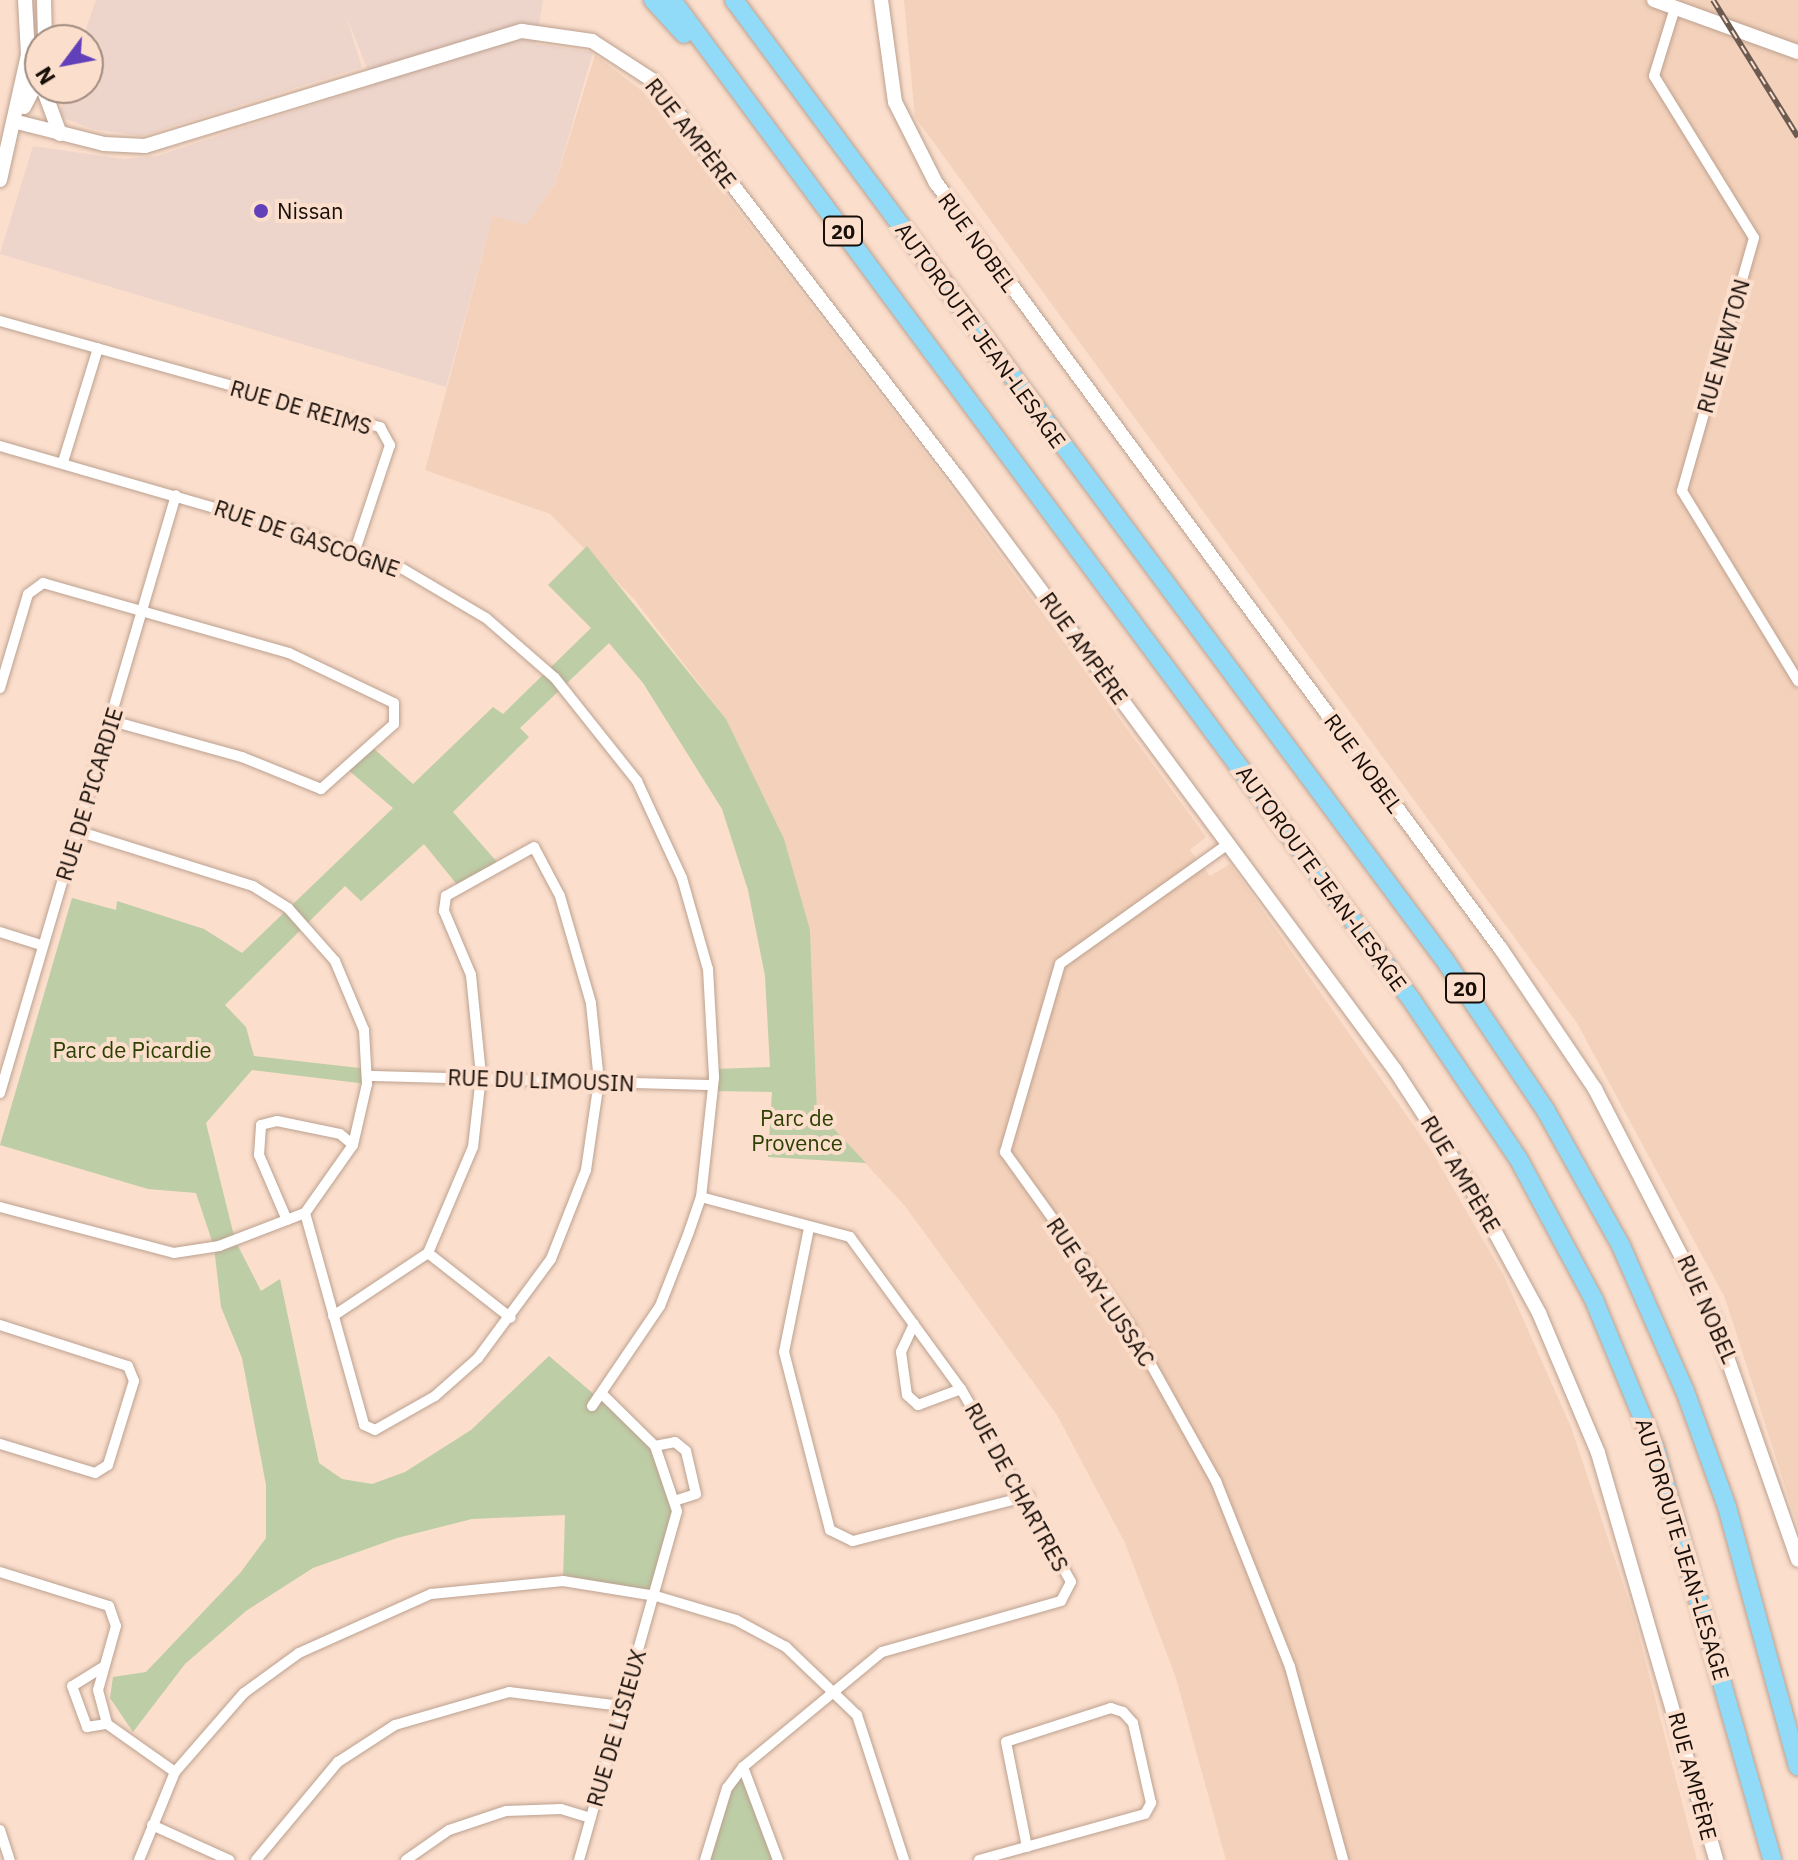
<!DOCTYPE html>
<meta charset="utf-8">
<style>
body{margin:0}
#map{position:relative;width:1798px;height:1860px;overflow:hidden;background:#fbdecc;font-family:"IBM Plex Sans",sans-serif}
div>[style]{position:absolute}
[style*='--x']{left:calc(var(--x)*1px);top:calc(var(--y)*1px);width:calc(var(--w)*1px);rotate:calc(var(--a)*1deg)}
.commercial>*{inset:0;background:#eed5cc}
.built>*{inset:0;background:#f4d1ba}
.green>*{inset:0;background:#bdcda6}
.roads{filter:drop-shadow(0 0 2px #bca190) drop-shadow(0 0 2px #bca190)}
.street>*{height:10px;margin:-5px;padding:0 5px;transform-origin:5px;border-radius:5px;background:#fff}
.secondary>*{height:14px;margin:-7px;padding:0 7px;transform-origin:7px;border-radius:7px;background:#fff}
.highway>*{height:18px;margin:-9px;padding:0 9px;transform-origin:9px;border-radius:9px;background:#91daf8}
.rail>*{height:6px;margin-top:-3px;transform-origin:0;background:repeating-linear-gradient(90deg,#fbdecc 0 9px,#6c5b51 0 18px);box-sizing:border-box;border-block:2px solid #6c5b51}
.dots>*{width:22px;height:22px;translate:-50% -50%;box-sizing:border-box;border:4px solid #fbdecc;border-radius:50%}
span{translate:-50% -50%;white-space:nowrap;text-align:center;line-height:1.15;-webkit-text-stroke:8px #fbdecc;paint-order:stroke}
.shield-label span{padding:2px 6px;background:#fbdecc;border:2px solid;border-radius:6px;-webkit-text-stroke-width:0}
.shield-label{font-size:20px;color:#170e08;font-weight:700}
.street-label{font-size:22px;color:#170e08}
.poi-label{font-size:22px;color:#170e08}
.left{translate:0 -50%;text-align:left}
.park-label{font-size:22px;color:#2d4002}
.north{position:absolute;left:24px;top:24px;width:80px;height:80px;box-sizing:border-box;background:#fbdecc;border:2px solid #a08b7e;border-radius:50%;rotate:238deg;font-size:22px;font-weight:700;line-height:32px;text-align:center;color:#170e08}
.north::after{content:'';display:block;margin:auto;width:28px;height:36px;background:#6140b9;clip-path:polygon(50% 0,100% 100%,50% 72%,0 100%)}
</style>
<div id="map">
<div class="commercial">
<div style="clip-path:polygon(96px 0,543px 0,536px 44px,593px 52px,555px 184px,526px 225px,493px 216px,446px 387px,0 254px,33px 146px,123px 159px,157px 156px,374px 85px,346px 16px,362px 67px,141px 136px,92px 129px,59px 116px,68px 88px,88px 88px,88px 40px,82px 40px)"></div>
</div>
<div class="built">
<div style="clip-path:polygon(904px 0,1798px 0,1798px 1527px,1725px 1298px,1577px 1023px,915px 117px)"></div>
<div style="clip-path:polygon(595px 55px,650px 97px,934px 465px,1206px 837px,1190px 850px,1210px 876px,1230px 864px,1431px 1150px,1504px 1276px,1571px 1427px,1634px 1617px,1697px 1860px,1226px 1860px,1176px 1678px,1125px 1543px,1057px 1415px,905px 1206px,817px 1111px,810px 930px,726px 719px,635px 600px,550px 514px,425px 470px,493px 216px,526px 225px,555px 184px)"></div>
</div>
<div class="green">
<div style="clip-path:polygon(587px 546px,726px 719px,784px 839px,810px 930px,817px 1111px,866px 1163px,768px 1157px,772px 1092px,712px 1091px,714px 1069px,770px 1067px,765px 976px,748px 890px,722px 809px,643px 683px,609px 643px,520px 728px,529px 737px,453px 812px,497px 862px,459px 887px,424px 844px,361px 901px,345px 886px,225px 1005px,246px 1027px,254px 1056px,368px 1069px,367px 1084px,252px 1070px,206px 1123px,235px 1240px,261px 1291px,280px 1279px,319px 1463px,342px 1479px,372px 1484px,405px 1472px,471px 1430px,549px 1356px,655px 1446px,677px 1511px,656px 1596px,563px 1581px,565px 1515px,472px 1519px,397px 1538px,313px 1568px,246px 1611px,185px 1664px,133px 1732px,110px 1698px,113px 1677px,146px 1672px,241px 1572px,266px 1538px,266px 1485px,242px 1358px,221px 1307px,214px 1247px,196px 1193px,148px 1189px,0 1145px,72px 898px,116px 910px,117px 901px,204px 929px,242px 953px,393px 808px,347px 769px,371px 746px,413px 784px,493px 707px,503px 714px,591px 628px,548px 585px)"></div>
<div style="clip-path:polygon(743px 1767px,778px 1860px,705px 1860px,727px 1788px)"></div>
</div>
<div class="roads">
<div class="street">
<div style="--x:1675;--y:8;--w:71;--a:107.2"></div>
<div style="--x:1654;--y:76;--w:190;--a:58.3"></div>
<div style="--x:1754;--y:238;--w:263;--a:105.9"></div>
<div style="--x:1682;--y:491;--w:223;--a:58.6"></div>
<div style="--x:0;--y:321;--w:395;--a:15.6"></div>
<div style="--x:380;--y:427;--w:21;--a:61"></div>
<div style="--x:390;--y:445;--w:111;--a:108.4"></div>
<div style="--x:0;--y:446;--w:314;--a:16.1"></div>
<div style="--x:302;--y:533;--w:107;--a:19.6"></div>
<div style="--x:403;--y:569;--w:96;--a:30.6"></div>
<div style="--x:486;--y:618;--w:91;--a:41"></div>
<div style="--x:555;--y:678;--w:132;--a:51.5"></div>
<div style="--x:637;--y:781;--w:107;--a:65.1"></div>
<div style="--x:682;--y:878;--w:95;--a:74.1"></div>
<div style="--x:708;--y:969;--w:109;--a:86.8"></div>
<div style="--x:714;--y:1078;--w:120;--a:96.2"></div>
<div style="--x:701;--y:1197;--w:37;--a:109"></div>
<div style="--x:689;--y:1232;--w:79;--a:111.4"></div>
<div style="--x:660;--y:1306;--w:121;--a:124.2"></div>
<div style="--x:63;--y:462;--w:119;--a:-72.9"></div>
<div style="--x:0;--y:688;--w:98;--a:-73.4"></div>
<div style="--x:28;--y:594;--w:19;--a:-36"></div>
<div style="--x:43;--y:583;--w:256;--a:15.9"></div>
<div style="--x:289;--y:653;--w:116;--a:25.5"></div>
<div style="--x:394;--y:703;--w:21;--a:90"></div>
<div style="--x:394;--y:724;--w:98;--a:138.3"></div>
<div style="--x:321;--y:789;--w:85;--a:-157.9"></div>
<div style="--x:242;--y:757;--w:135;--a:-164.5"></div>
<div style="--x:1228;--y:844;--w:206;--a:144.5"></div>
<div style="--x:1060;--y:964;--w:196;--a:106.3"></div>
<div style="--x:1005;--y:1152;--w:213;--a:54.4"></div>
<div style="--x:1129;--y:1325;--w:179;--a:60.9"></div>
<div style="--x:1216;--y:1481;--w:200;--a:68.3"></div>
<div style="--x:1290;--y:1667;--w:200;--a:74.6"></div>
<div style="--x:0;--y:932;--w:43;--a:17.6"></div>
<div style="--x:369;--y:1076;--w:344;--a:1.5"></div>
<div style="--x:0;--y:1093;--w:623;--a:-73.6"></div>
<div style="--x:701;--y:1197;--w:154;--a:15"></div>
<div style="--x:850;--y:1237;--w:188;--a:53.9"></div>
<div style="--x:961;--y:1389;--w:222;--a:60.3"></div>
<div style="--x:1071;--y:1582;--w:21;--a:118"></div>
<div style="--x:1061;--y:1601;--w:186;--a:164.1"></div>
<div style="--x:882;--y:1652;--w:180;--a:140.4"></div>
<div style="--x:743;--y:1767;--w:26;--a:127"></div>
<div style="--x:727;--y:1788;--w:75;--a:107"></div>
<div style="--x:0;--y:1207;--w:180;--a:14.8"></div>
<div style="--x:174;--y:1253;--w:46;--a:-8.8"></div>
<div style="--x:219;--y:1246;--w:92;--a:-21"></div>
<div style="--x:305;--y:1213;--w:83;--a:-54.8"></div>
<div style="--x:353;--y:1145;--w:63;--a:-77.1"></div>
<div style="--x:367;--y:1084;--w:54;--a:-93.2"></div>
<div style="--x:364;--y:1030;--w:75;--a:-112.8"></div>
<div style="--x:335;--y:961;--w:71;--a:-131.6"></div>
<div style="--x:288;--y:908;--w:41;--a:-147.8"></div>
<div style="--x:253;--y:886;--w:183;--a:-162.6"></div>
<div style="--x:305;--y:1213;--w:220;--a:74.4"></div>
<div style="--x:364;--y:1425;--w:12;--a:24"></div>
<div style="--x:375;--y:1430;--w:69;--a:-29.5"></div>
<div style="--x:435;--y:1396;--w:57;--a:-41.5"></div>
<div style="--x:478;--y:1358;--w:123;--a:-53.6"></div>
<div style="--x:551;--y:1259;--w:96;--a:-68.5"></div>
<div style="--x:586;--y:1170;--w:90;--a:-81.7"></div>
<div style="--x:599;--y:1081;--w:78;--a:-95.9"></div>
<div style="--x:591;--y:1003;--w:111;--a:-106.2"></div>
<div style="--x:560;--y:896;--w:55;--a:-118"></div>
<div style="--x:534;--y:847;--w:101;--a:150.9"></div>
<div style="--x:446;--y:896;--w:15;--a:98"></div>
<div style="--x:444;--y:911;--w:69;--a:67.1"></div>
<div style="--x:471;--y:975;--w:101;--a:84.3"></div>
<div style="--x:481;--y:1076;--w:71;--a:96.4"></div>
<div style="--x:473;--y:1147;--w:115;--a:113"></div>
<div style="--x:428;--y:1253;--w:114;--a:146.4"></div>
<div style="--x:287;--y:1220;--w:71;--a:-113.3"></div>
<div style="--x:259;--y:1155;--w:30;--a:-86"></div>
<div style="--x:261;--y:1125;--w:16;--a:-14"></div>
<div style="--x:277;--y:1121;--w:64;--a:11.7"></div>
<div style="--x:340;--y:1134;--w:17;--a:40"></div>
<div style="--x:809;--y:1228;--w:126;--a:101.4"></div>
<div style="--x:784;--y:1352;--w:184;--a:75.5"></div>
<div style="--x:830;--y:1530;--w:25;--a:26"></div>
<div style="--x:853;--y:1541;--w:181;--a:-14.4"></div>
<div style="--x:428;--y:1253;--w:105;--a:38.1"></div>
<div style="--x:914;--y:1324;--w:31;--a:115"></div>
<div style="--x:901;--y:1352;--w:43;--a:82.1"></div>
<div style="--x:907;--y:1395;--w:15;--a:42"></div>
<div style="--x:918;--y:1405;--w:46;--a:-20.4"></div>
<div style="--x:0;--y:1325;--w:134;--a:17.8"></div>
<div style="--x:128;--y:1366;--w:16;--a:68"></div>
<div style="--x:134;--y:1381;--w:88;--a:107.2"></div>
<div style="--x:108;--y:1465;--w:15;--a:148"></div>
<div style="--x:95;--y:1473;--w:99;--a:-163"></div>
<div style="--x:655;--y:1446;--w:20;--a:-11"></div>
<div style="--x:675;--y:1442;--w:14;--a:39"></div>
<div style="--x:686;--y:1451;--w:44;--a:76.9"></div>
<div style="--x:696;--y:1494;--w:23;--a:162"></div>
<div style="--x:0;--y:1572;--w:114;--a:17.3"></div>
<div style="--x:109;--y:1606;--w:21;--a:71"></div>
<div style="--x:116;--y:1626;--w:66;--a:105.7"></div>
<div style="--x:98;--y:1690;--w:35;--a:75"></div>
<div style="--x:107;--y:1724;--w:83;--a:35.2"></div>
<div style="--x:103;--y:1667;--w:36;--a:148"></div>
<div style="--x:72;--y:1686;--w:44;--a:69.9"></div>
<div style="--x:87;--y:1727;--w:20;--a:-9"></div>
<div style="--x:743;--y:1767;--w:99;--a:69.4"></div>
<div style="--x:152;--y:1825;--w:85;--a:24.4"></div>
<div style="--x:0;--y:1830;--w:32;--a:72"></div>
<div style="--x:139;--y:1860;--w:95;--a:-67.8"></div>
<div style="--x:175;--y:1772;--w:105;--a:-48.9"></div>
<div style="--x:244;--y:1693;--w:68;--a:-36"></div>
<div style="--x:299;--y:1653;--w:145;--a:-24.1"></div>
<div style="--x:431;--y:1594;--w:133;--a:-5.6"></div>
<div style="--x:563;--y:1581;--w:94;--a:9.2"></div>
<div style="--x:656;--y:1596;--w:84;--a:16.7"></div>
<div style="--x:736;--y:1620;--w:57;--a:28.4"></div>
<div style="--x:786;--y:1647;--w:98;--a:43.8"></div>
<div style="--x:857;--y:1715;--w:152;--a:72"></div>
<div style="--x:256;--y:1860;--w:128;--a:-50.1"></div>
<div style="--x:338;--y:1762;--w:68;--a:-33"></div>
<div style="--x:395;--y:1725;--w:119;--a:-16.1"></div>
<div style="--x:509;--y:1692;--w:113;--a:7.1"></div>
<div style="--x:406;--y:1860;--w:52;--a:-34.9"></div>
<div style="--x:449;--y:1830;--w:60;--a:-18.4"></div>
<div style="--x:506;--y:1811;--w:55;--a:-2.1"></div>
<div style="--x:561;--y:1809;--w:31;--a:17"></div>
<div style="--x:579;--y:1860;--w:362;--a:-74.3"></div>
<div style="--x:677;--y:1511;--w:69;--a:-108.7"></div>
<div style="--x:655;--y:1446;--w:74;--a:-135.5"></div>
<div style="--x:979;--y:1860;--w:172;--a:-15.5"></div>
<div style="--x:1145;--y:1814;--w:13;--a:-61"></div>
<div style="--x:1151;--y:1803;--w:82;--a:-102.7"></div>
<div style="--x:1133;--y:1723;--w:15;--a:-132"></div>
<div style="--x:1123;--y:1712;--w:13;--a:-162"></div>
<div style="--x:1111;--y:1708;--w:110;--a:162.1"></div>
<div style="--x:1006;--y:1742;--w:107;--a:78.7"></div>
</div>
<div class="secondary">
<div style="--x:44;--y:0;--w:40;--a:88.6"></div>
<div style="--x:881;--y:0;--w:103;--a:82.2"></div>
<div style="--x:895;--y:102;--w:91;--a:63.2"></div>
<div style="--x:936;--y:183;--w:952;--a:53.59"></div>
<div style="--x:1501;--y:949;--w:169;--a:56.1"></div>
<div style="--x:1595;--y:1089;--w:260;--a:62.7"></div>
<div style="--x:1714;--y:1320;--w:254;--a:70.7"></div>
<div style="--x:1654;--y:0;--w:153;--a:19.9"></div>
<div style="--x:43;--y:88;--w:49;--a:69.7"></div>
<div style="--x:24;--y:107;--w:36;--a:-63"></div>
<div style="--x:17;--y:122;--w:90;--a:14.2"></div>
<div style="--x:104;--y:144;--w:41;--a:2.8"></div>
<div style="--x:145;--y:146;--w:394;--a:-17"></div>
<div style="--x:522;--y:31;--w:71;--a:8.1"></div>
<div style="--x:592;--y:41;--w:72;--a:33"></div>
<div style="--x:652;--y:80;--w:506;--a:52.47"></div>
<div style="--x:960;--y:481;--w:732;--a:53.55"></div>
<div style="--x:1395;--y:1070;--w:136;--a:57"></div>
<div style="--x:1469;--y:1184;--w:147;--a:61.5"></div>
<div style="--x:1539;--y:1313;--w:152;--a:67.1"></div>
<div style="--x:1598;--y:1453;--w:424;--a:73.8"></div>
<div style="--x:0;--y:180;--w:128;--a:-77.4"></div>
<div style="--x:28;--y:55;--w:55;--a:-93.1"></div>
</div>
<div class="highway">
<div style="--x:653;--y:0;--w:46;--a:47.6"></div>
<div style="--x:672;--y:0;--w:1243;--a:53.51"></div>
<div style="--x:1411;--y:999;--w:192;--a:56.1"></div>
<div style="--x:1518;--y:1158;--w:161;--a:61.8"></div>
<div style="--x:1594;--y:1300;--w:160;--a:67.6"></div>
<div style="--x:1655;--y:1448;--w:428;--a:74.1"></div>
<div style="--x:734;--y:0;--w:1193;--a:53.49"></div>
<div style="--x:1444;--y:959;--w:183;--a:56.1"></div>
<div style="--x:1546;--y:1111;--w:154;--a:60.9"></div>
<div style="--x:1621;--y:1246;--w:158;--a:66.2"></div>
<div style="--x:1685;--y:1391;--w:123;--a:70.1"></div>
<div style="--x:1727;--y:1507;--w:269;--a:74.7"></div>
</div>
</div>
<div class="rail">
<div style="--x:1713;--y:0;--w:161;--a:58.2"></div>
</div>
<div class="dots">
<div style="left:261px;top:211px;background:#6140b9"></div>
</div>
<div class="shield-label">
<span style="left:843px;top:231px">20</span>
<span style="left:1465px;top:988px">20</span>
</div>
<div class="street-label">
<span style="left:691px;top:133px;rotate:52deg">RUE AMPÈRE</span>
<span style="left:978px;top:242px;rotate:54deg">RUE NOBEL</span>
<span style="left:981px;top:335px;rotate:54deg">AUTOROUTE JEAN-LESAGE</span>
<span style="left:1723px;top:346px;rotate:-74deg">RUE NEWTON</span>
<span style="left:301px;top:407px;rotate:16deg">RUE DE REIMS</span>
<span style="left:307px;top:538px;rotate:19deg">RUE DE GASCOGNE</span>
<span style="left:1084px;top:648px;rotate:54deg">RUE AMPÈRE</span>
<span style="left:1364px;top:763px;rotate:54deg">RUE NOBEL</span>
<span style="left:89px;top:794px;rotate:-73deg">RUE DE PICARDIE</span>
<span style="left:1322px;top:878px;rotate:54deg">AUTOROUTE JEAN-LESAGE</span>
<span style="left:541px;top:1080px;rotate:2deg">RUE DU LIMOUSIN</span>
<span style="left:1461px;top:1174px;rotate:59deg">RUE AMPÈRE</span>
<span style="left:1101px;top:1292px;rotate:56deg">RUE GAY-LUSSAC</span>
<span style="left:1708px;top:1309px;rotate:66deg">RUE NOBEL</span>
<span style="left:1017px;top:1487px;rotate:61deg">RUE DE CHARTRES</span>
<span style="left:1683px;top:1549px;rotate:73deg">AUTOROUTE JEAN-LESAGE</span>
<span style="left:616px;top:1728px;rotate:-74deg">RUE DE LISIEUX</span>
<span style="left:1693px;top:1776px;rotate:75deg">RUE AMPÈRE</span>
</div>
<div class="poi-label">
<span class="left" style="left:277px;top:211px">Nissan</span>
</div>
<div class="park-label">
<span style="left:132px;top:1050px">Parc de Picardie</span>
<span style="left:797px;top:1130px">Parc de<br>Provence</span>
</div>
<div class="north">N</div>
</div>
